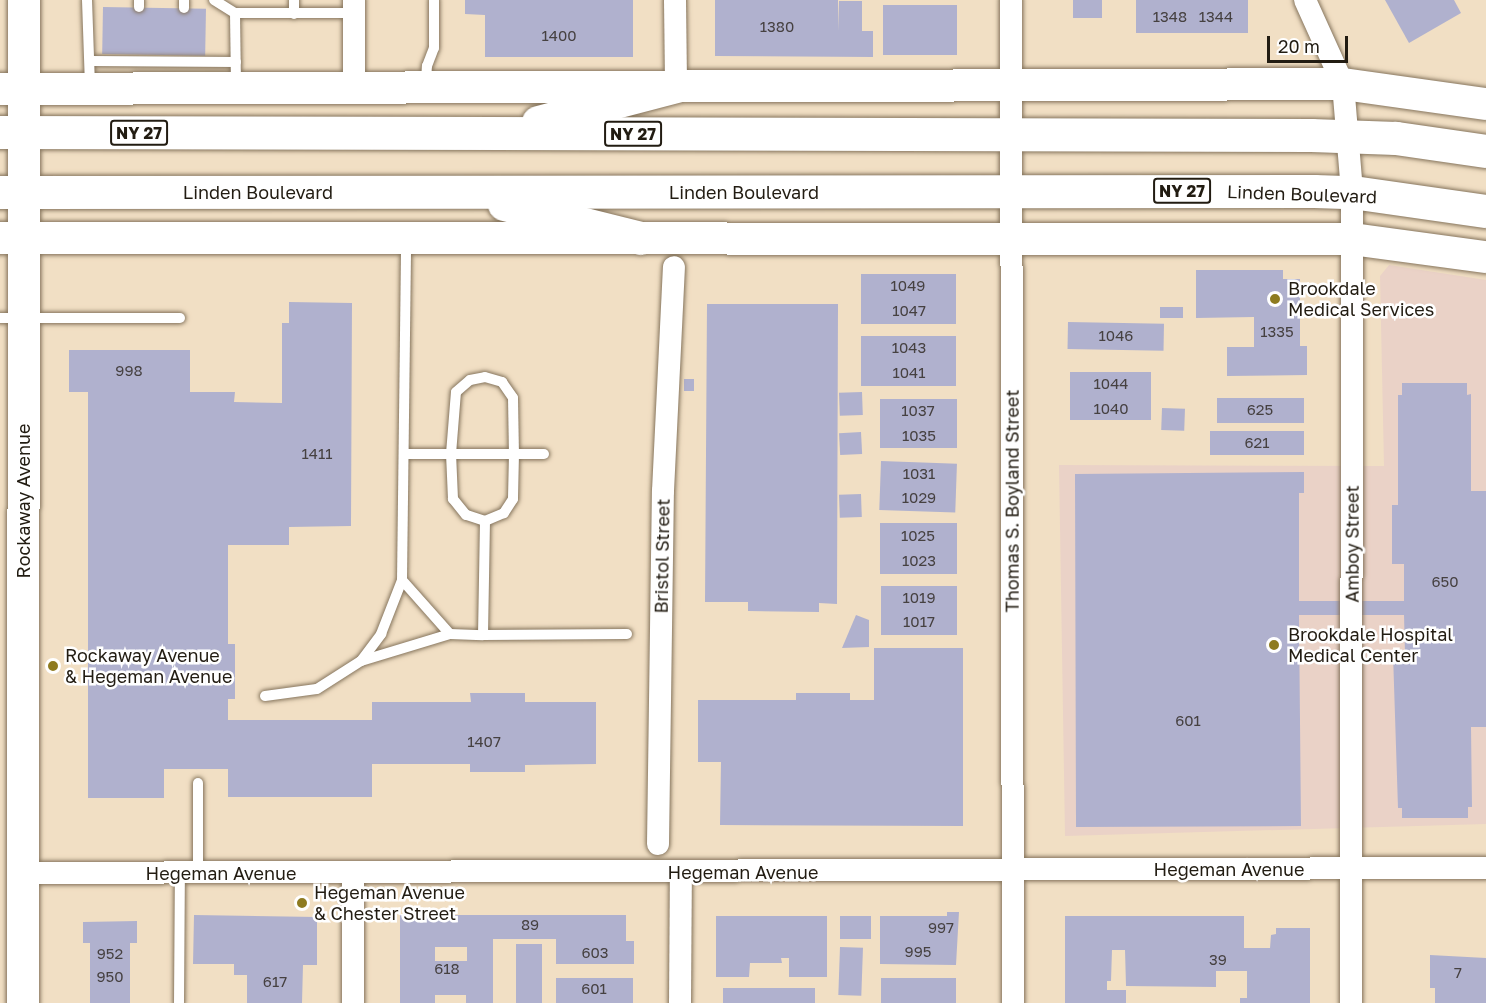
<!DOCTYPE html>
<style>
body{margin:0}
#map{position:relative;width:1486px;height:1003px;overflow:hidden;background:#f1dfc4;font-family:"Golos Text",sans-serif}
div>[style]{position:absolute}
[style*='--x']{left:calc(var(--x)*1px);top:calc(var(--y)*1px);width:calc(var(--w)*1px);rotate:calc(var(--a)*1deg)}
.medical>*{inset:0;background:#ead2c7}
.building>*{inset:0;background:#b0b1ce;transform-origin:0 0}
.roads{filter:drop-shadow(0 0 2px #86755d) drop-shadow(0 0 2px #86755d)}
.lane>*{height:10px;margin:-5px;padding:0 5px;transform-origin:5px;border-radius:5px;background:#fff}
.street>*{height:22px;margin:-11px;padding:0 11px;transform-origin:11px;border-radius:11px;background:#fff}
.secondary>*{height:32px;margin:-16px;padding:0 16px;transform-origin:16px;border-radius:16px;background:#fff}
.highway>*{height:33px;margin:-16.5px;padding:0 16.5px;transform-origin:16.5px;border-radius:16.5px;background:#fff}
.dots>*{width:16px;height:16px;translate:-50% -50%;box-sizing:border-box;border:3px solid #fff;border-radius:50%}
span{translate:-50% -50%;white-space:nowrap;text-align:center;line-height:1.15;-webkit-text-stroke:5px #fff;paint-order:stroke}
.number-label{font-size:15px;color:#464141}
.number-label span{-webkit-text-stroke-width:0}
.shield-label span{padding:2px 4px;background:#fff;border:2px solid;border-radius:4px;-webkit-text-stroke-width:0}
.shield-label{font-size:16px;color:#221c12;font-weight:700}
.street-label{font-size:18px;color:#221c12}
.poi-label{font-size:18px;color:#221c12}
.left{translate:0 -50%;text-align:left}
.scale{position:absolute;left:1267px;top:36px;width:81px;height:27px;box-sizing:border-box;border:3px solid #221c12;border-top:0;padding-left:8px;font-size:18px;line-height:21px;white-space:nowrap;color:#221c12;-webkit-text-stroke:4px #fff;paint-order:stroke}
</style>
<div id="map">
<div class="medical">
<div style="clip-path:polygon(1389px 265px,1486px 280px,1486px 824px,1065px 836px,1059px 465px,1384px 466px,1380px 276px)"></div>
</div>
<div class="building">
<div style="clip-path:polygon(465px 0,633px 0,633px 57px,485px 57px,485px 15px,465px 14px)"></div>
<div style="clip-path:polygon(715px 0,838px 0,838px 31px,839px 1px,862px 1px,862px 31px,873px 31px,873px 57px,715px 56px)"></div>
<div style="left:1073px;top:0;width:29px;height:18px"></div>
<div style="left:1136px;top:0;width:112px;height:33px"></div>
<div style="clip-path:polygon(1385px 0,1454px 0,1461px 13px,1409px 43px)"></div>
<div style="left:883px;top:5px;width:74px;height:50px"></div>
<div style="left:103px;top:7px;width:103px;height:47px;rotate:1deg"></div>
<div style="clip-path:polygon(1196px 270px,1283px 270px,1283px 279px,1300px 279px,1300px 346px,1307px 346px,1307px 375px,1227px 376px,1227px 347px,1254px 347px,1254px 317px,1196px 318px)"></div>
<div style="left:956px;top:274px;width:50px;height:95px;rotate:90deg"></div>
<div style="clip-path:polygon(289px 302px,352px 303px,351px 526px,289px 527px,289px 545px,228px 545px,228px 644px,235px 644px,235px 699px,228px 699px,228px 720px,372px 720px,372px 702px,471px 702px,470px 693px,525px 693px,525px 702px,596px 702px,596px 764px,525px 765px,525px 772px,470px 772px,470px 764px,372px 764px,372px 797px,228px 797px,228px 769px,164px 769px,164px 798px,88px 798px,88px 392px,69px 392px,69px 350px,190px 350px,190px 392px,235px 392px,234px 402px,282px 403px,282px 323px,289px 323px)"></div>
<div style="clip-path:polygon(707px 304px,838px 304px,837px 604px,819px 603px,819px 612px,748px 611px,748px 602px,705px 602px)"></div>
<div style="left:1160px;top:307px;width:23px;height:11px"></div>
<div style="left:1068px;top:322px;width:96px;height:27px;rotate:1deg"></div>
<div style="left:861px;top:336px;width:95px;height:50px"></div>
<div style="left:1070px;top:372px;width:81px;height:48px"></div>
<div style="left:684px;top:379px;width:10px;height:12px"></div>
<div style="clip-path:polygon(1402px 383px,1467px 383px,1467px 395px,1471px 394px,1471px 491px,1486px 491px,1486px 727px,1471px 727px,1472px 807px,1468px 807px,1468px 818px,1402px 818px,1402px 808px,1398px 808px,1393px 654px,1405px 654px,1404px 615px,1299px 615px,1301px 826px,1076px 827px,1075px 474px,1304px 472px,1304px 493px,1299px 493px,1299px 601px,1404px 601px,1404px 564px,1392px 564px,1392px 505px,1398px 505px,1398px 395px,1402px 395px)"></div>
<div style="left:862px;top:392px;width:23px;height:23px;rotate:88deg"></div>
<div style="left:1217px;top:398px;width:87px;height:25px"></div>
<div style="left:957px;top:399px;width:49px;height:77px;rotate:90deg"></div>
<div style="left:1162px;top:408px;width:23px;height:22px;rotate:2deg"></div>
<div style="left:1210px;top:431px;width:94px;height:24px"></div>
<div style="left:861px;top:432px;width:22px;height:22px;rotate:87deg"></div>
<div style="left:881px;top:461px;width:76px;height:49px;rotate:2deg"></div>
<div style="left:861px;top:494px;width:23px;height:22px;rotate:88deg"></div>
<div style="left:880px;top:523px;width:77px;height:51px"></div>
<div style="left:881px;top:586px;width:76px;height:49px"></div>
<div style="clip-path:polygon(856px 615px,869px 620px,869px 647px,842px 648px)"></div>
<div style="clip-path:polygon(874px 648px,963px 648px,963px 826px,720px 825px,721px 762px,698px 762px,698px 700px,796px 700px,796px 693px,850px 693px,850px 700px,874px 700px)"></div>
<div style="clip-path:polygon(947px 912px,959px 912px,956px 965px,880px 964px,880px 916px,947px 916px)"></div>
<div style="clip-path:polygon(194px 915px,317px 917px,317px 965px,303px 965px,302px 1003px,247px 1003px,247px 975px,234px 975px,234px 964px,193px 964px)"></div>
<div style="clip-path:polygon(evenodd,400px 915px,626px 915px,626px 941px,634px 941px,634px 964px,556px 964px,556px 939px,493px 939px,493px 1003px,466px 1003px,466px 995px,435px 995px,435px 1003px,400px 1003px,400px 915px,435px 947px,467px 947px,467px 961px,435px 961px,435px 947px)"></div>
<div style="clip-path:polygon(716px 916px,827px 916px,827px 977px,789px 977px,789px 958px,781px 958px,782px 963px,750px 963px,749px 977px,716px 977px)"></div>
<div style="left:840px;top:916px;width:31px;height:23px"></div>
<div style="clip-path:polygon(1065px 916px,1244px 916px,1244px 948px,1270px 948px,1271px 935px,1276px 934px,1276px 928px,1310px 928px,1310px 1003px,1240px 1003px,1240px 998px,1247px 998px,1247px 971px,1216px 971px,1216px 987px,1126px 986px,1125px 950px,1112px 950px,1111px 981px,1107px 981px,1107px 990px,1126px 990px,1126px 1003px,1065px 1003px)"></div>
<div style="clip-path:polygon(137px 921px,137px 943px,130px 943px,130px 1003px,90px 1003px,90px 943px,83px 943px,83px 922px)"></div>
<div style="left:516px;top:944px;width:26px;height:59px"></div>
<div style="left:840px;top:947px;width:23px;height:48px;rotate:2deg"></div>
<div style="clip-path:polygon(1430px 955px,1486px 958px,1486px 1003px,1435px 1003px,1435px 988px,1430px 988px)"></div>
<div style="left:556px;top:978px;width:77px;height:25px"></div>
<div style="left:881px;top:978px;width:75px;height:25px"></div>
<div style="left:723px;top:988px;width:92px;height:15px"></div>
</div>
<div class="roads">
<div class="lane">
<div style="--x:87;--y:0;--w:87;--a:88"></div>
<div style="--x:139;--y:0;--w:7;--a:90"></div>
<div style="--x:214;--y:0;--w:25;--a:32"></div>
<div style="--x:235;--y:13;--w:119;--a:0"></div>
<div style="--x:294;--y:0;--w:14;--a:90"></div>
<div style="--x:184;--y:8;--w:8;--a:-90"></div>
<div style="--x:235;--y:13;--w:72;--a:89.2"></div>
<div style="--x:90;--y:61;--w:146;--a:0.4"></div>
<div style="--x:426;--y:83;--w:17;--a:-87"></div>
<div style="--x:427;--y:66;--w:19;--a:-69"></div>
<div style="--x:434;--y:48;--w:48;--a:-90"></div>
<div style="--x:0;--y:318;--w:180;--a:0"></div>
<div style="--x:485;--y:377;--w:18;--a:16"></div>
<div style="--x:502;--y:382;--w:19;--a:55"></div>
<div style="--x:513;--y:398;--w:56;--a:89"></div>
<div style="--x:514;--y:454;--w:45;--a:91.3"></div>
<div style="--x:513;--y:499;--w:17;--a:123"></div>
<div style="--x:504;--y:513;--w:21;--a:157"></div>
<div style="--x:485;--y:521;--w:20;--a:-162"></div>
<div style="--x:466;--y:515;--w:21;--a:-129"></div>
<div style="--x:453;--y:499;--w:45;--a:-92.5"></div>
<div style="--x:451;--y:454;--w:62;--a:-85.4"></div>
<div style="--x:456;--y:392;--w:18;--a:-41"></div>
<div style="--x:470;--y:380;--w:15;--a:-11"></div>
<div style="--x:405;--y:454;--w:139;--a:0"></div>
<div style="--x:485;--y:521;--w:114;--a:91"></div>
<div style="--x:483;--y:635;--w:144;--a:-0.4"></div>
<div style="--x:402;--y:580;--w:72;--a:48.4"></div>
<div style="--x:450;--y:634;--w:33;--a:2"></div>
<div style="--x:361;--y:661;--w:93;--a:-16.9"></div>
<div style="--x:265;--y:696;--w:52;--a:-7.7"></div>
<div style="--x:317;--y:689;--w:52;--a:-32.5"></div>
<div style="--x:361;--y:661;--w:34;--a:-53"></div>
<div style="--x:381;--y:634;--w:58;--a:-68.7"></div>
<div style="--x:402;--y:580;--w:338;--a:-89.3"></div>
<div style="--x:198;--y:783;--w:90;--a:90"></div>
<div style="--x:179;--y:1003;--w:130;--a:-89.6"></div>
</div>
<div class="street">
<div style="--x:354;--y:0;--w:87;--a:90"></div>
<div style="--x:675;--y:0;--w:86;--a:89.3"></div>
<div style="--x:1011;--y:0;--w:1003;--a:89.89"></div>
<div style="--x:1305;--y:0;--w:92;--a:65.7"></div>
<div style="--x:1343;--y:84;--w:108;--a:85.2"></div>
<div style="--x:1352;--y:192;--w:811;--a:90.07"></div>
<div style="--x:658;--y:844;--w:353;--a:-89.2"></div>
<div style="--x:663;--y:491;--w:224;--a:-87.2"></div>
<div style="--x:23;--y:873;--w:1463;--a:-0.2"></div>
<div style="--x:353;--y:873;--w:130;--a:90"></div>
<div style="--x:680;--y:1003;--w:130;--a:-89.6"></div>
</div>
<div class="secondary">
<div style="--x:0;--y:89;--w:1343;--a:-0.21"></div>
<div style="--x:1343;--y:84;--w:144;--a:8"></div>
<div style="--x:0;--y:238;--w:1352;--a:0.04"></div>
<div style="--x:1352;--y:239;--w:135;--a:7.7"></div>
<div style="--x:23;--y:1003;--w:1003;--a:-89.94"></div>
</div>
<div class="highway">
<div style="--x:538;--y:122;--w:143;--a:-14.6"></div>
<div style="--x:0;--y:132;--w:1311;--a:0.13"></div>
<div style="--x:1311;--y:135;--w:85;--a:2"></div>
<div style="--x:1396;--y:138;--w:91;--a:8.2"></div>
<div style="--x:0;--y:192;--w:1314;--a:-0.04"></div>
<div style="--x:1314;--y:191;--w:38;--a:2"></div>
<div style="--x:1352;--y:192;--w:135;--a:8.1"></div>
<div style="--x:504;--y:204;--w:140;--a:14"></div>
</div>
</div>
<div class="dots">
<div style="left:1275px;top:299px;background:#8e7b20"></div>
<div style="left:1274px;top:645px;background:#8e7b20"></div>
<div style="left:53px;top:666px;background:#8e7b20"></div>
<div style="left:302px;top:903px;background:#8e7b20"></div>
</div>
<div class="number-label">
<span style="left:1170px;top:17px">1348</span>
<span style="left:1216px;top:17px">1344</span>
<span style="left:777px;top:27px">1380</span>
<span style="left:559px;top:36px">1400</span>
<span style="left:908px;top:286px">1049</span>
<span style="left:909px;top:311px">1047</span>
<span style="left:1277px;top:332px">1335</span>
<span style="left:1116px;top:336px">1046</span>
<span style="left:909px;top:348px">1043</span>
<span style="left:129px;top:371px">998</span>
<span style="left:909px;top:373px">1041</span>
<span style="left:1111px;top:384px">1044</span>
<span style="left:1111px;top:409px">1040</span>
<span style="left:1260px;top:410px">625</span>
<span style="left:918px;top:411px">1037</span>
<span style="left:919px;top:436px">1035</span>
<span style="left:1257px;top:443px">621</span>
<span style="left:317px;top:454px">1411</span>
<span style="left:919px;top:474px">1031</span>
<span style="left:919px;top:498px">1029</span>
<span style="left:918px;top:536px">1025</span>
<span style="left:919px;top:561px">1023</span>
<span style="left:1445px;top:582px">650</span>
<span style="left:919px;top:598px">1019</span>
<span style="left:919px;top:622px">1017</span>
<span style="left:1188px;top:721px">601</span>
<span style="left:484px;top:742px">1407</span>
<span style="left:530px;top:925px">89</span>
<span style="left:941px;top:928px">997</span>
<span style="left:918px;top:952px">995</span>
<span style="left:595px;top:953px">603</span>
<span style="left:110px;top:954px">952</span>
<span style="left:1218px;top:960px">39</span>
<span style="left:447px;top:969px">618</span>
<span style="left:1458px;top:973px">7</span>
<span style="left:110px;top:977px">950</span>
<span style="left:275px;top:982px">617</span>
<span style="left:594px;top:989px">601</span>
</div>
<div class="shield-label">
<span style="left:139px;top:133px">NY 27</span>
<span style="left:633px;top:134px">NY 27</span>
<span style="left:1182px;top:191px">NY 27</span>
</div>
<div class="street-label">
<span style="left:258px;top:192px">Linden Boulevard</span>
<span style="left:744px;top:192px">Linden Boulevard</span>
<span style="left:1302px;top:194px;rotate:2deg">Linden Boulevard</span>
<span style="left:23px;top:501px;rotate:-90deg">Rockaway Avenue</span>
<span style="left:1012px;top:501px;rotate:-90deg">Thomas S. Boyland Street</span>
<span style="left:1352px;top:544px;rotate:-90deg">Amboy Street</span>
<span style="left:662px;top:556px;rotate:-89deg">Bristol Street</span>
<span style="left:1229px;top:869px">Hegeman Avenue</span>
<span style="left:743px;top:872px">Hegeman Avenue</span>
<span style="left:221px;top:873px">Hegeman Avenue</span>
</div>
<div class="poi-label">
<span class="left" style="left:1288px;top:299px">Brookdale<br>Medical Services</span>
<span class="left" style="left:1288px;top:645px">Brookdale Hospital<br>Medical Center</span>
<span class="left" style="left:65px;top:666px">Rockaway Avenue<br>&amp; Hegeman Avenue</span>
<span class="left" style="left:314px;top:903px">Hegeman Avenue<br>&amp; Chester Street</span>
</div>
<div class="scale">20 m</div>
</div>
